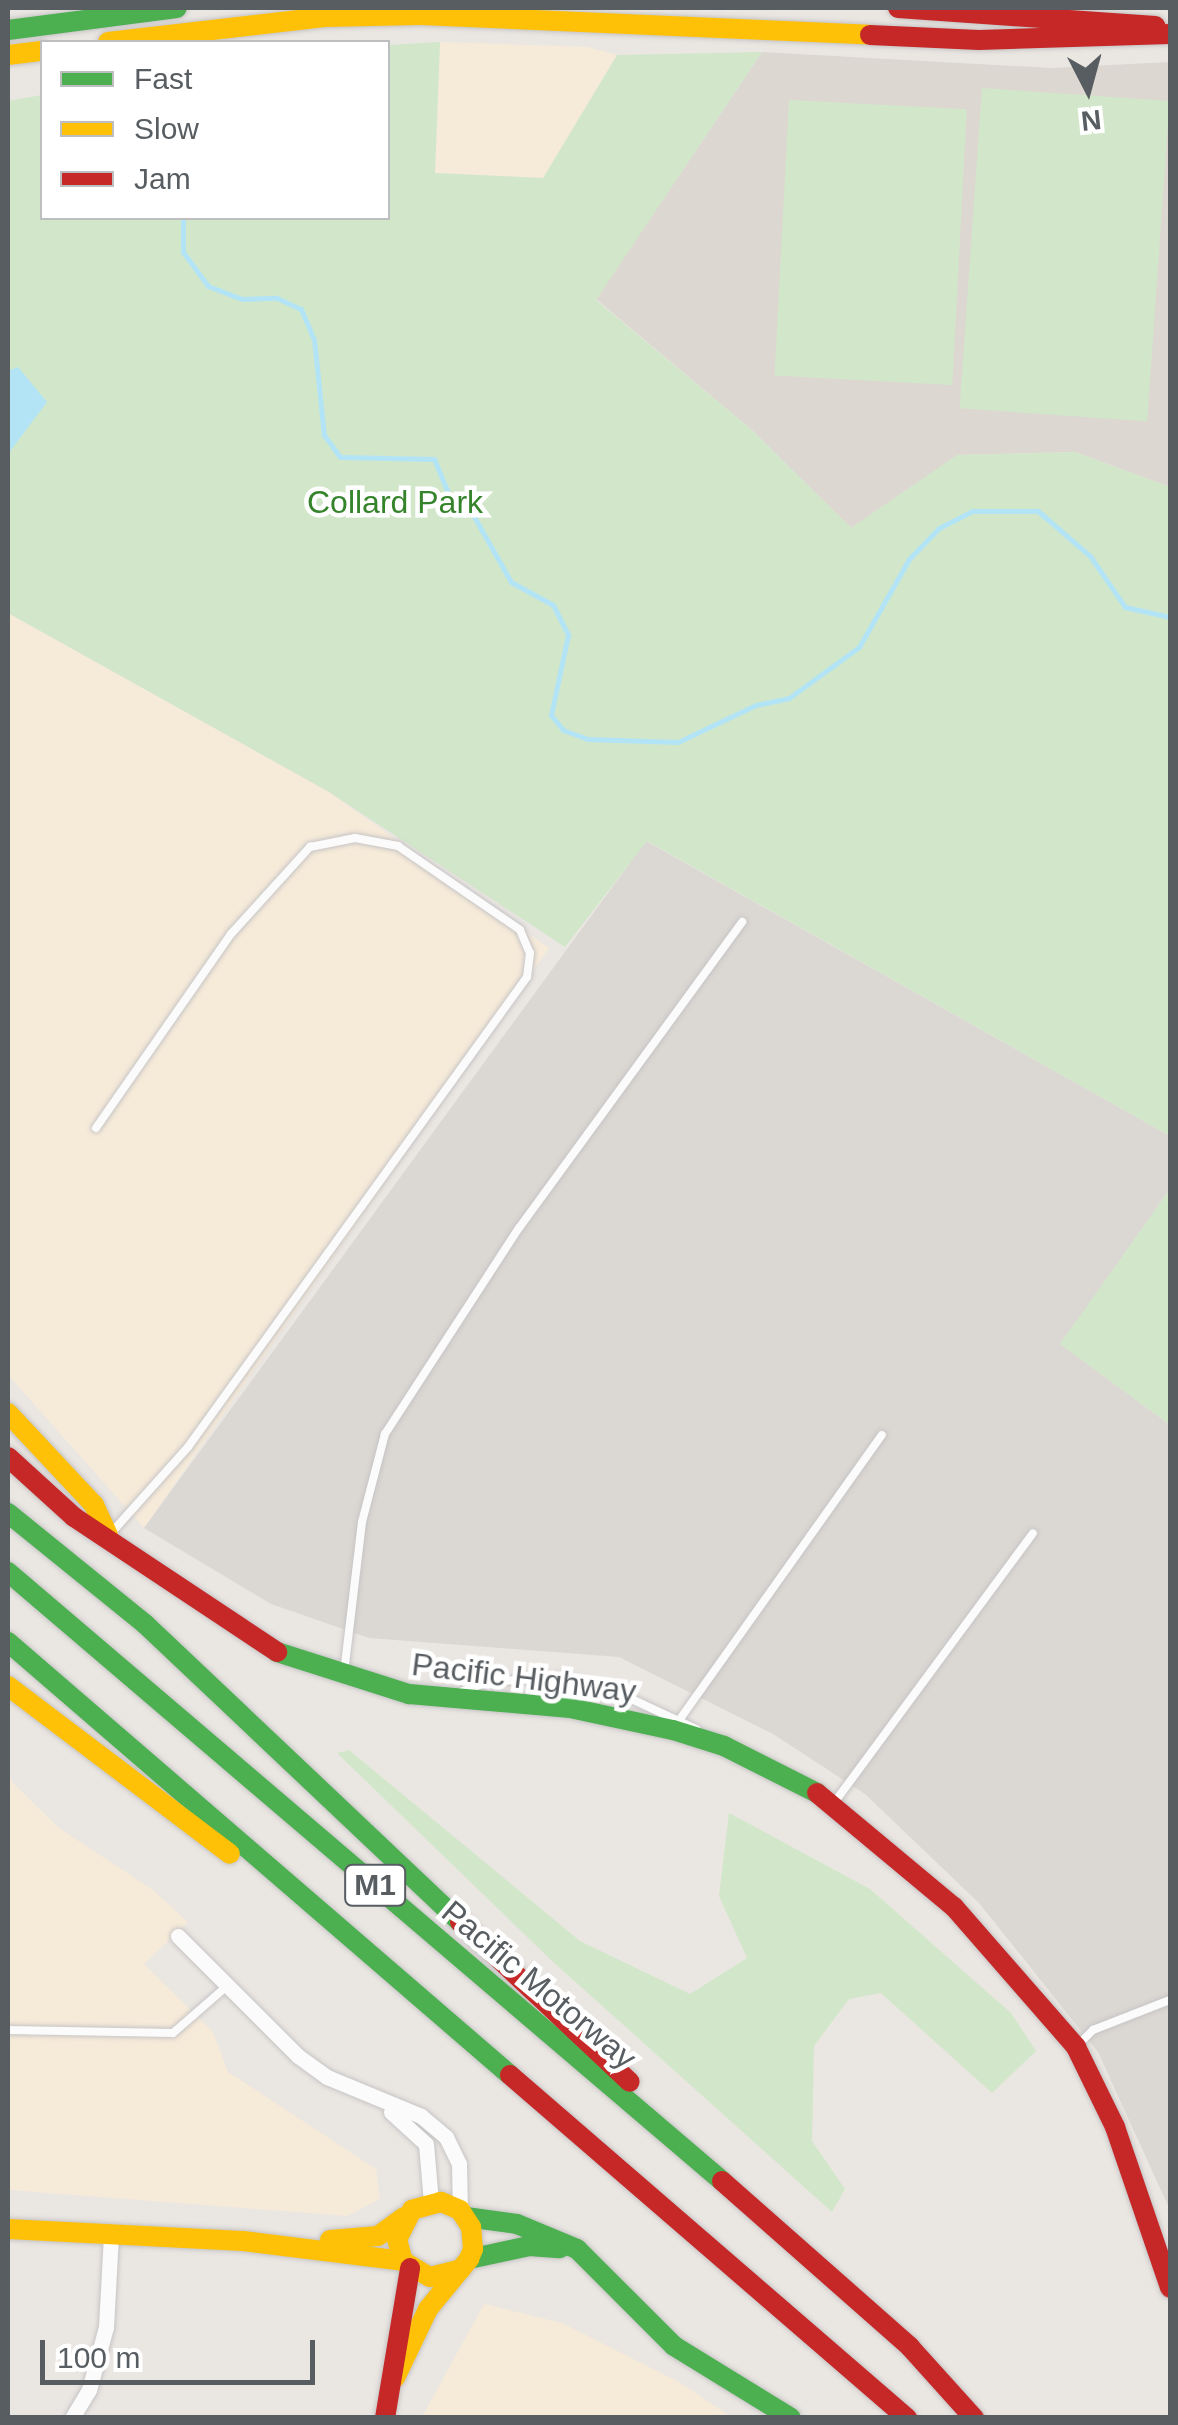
<!DOCTYPE html>
<style>
body{margin:0}
#map{position:relative;width:1178px;height:2425px;overflow:hidden;background:#eae6e2;font-family:Arial,sans-serif}
div>[style]{position:absolute}
[style*='--x']{left:calc(var(--x)*1px);top:calc(var(--y)*1px);width:calc(var(--w)*1px);rotate:calc(var(--a)*1deg)}
.commercial>*{inset:0;background:#f6ead9}
.industrial>*{inset:0;background:#dbd7d3}
.education>*{inset:0;background:#dcd7d1}
.green>*{inset:0;background:#d2e7ca;transform-origin:0 0}
.water>*{inset:0;background:#b3e4f6}
.stream>*{height:5px;margin:-2.5px;padding:0 2.5px;transform-origin:2.5px;border-radius:2.5px;background:#b3e4f6}
.roads{filter:drop-shadow(0 0 2px #c6c5c5) drop-shadow(0 0 2px #c6c5c5)}
.lane>*{height:8px;margin:-4px;padding:0 4px;transform-origin:4px;border-radius:4px;background:#fcfbfb}
.street>*{height:15px;margin:-7.5px;padding:0 7.5px;transform-origin:7.5px;border-radius:7.5px;background:#fcfbfb}
.fast>*{height:20px;margin:-10px;padding:0 10px;transform-origin:10px;border-radius:10px;background:#4caf50}
.slow>*{height:20px;margin:-10px;padding:0 10px;transform-origin:10px;border-radius:10px;background:#ffc107}
.jam>*{height:20px;margin:-10px;padding:0 10px;transform-origin:10px;border-radius:10px;background:#c62828}
span{translate:-50% -50%;white-space:nowrap;text-align:center;line-height:1.15;-webkit-text-stroke:9px #fff;paint-order:stroke}
.shield-label span{padding:2px 8px;background:#fff;border:2px solid;border-radius:8px;-webkit-text-stroke-width:0}
.shield-label{font-size:30px;color:#585d61;font-weight:700}
.park-label{font-size:32px;color:#35842c}
.street-label{font-size:32px;color:#585d61}
.frame{position:absolute;inset:0;border:10px solid #585d61;pointer-events:none}
.legend{position:absolute;left:40px;top:40px;width:350px;height:180px;box-sizing:border-box;background:#fff;border:2px solid #bcbec0;margin:0;padding:12px 18px;list-style:none;font-size:30px;color:#585d61}
.legend li{display:flex;align-items:center;gap:20px;height:50px}
.legend b{width:50px;border:2px solid #bcbec0}
.north{position:absolute;left:1038px;top:40px;width:100px;height:100px;-webkit-text-stroke:8px #fff;paint-order:stroke;rotate:174deg;font-size:28px;font-weight:700;line-height:40px;text-align:center;color:#585d61}
.north::after{content:'';display:block;margin:auto;width:35px;height:45px;background:#585d61;clip-path:polygon(50% 0,100% 100%,50% 72%,0 100%)}
.scale{position:absolute;left:40px;top:2340px;width:275px;height:45px;box-sizing:border-box;border:5px solid #585d61;border-top:0;padding-left:12px;font-size:30px;line-height:35px;white-space:nowrap;color:#585d61;-webkit-text-stroke:8px #fff;paint-order:stroke}
</style>
<div id="map">
<div class="commercial">
<div style="clip-path:polygon(440px 42px,588px 47px,617px 55px,544px 178px,435px 173px)"></div>
<div style="clip-path:polygon(8px 613px,329px 792px,549px 948px,144px 1528px,8px 1375px)"></div>
<div style="clip-path:polygon(8px 1751px,11px 1781px,59px 1828px,153px 1890px,188px 1922px,144px 1964px,213px 2032px,228px 2072px,376px 2169px,380px 2199px,347px 2216px,8px 2190px)"></div>
<div style="clip-path:polygon(484px 2304px,562px 2323px,681px 2383px,731px 2417px,422px 2417px)"></div>
</div>
<div class="industrial">
<div style="clip-path:polygon(646px 841px,1170px 1136px,1170px 1189px,1061px 1344px,1170px 1425px,1170px 2210px,1098px 2052px,979px 1903px,865px 1794px,773px 1734px,619px 1657px,369px 1638px,271px 1604px,144px 1528px)"></div>
</div>
<div class="education">
<div style="clip-path:polygon(762px 52px,1051px 68px,1170px 62px,1170px 487px,1075px 452px,958px 455px,851px 528px,753px 431px,596px 299px)"></div>
</div>
<div class="green">
<div style="clip-path:polygon(440px 42px,435px 173px,543px 178px,617px 55px,762px 52px,596px 300px,753px 431px,851px 528px,957px 455px,1075px 452px,1170px 487px,1170px 1136px,647px 841px,565px 947px,329px 792px,8px 613px,8px 101px,42px 95px,42px 218px,388px 218px,388px 45px)"></div>
<div style="left:982px;top:88px;width:188px;height:321px;rotate:4deg"></div>
<div style="left:789px;top:100px;width:178px;height:276px;rotate:3deg"></div>
<div style="clip-path:polygon(1170px 1189px,1170px 1425px,1060px 1344px)"></div>
<div style="clip-path:polygon(349px 1750px,580px 1941px,690px 1994px,747px 1958px,719px 1896px,729px 1813px,870px 1889px,1011px 2013px,1036px 2051px,992px 2093px,881px 1993px,849px 1999px,814px 2046px,812px 2141px,845px 2189px,832px 2212px,551px 1960px,337px 1753px)"></div>
</div>
<div class="water">
<div style="clip-path:polygon(18px 367px,47px 402px,8px 454px,8px 371px)"></div>
</div>
<div class="stream">
<div style="--x:183;--y:218;--w:34;--a:90"></div>
<div style="--x:183;--y:252;--w:42;--a:53.7"></div>
<div style="--x:208;--y:286;--w:36;--a:21"></div>
<div style="--x:242;--y:299;--w:35;--a:-2"></div>
<div style="--x:277;--y:298;--w:26;--a:25"></div>
<div style="--x:301;--y:309;--w:33;--a:67"></div>
<div style="--x:314;--y:339;--w:97;--a:84.1"></div>
<div style="--x:324;--y:435;--w:27;--a:54"></div>
<div style="--x:340;--y:457;--w:94;--a:1.2"></div>
<div style="--x:434;--y:459;--w:44;--a:67.5"></div>
<div style="--x:451;--y:500;--w:25;--a:32"></div>
<div style="--x:472;--y:513;--w:79;--a:60.5"></div>
<div style="--x:511;--y:582;--w:48;--a:28.7"></div>
<div style="--x:553;--y:605;--w:34;--a:63"></div>
<div style="--x:568;--y:635;--w:82;--a:102"></div>
<div style="--x:551;--y:715;--w:19;--a:51"></div>
<div style="--x:563;--y:730;--w:27;--a:20"></div>
<div style="--x:588;--y:739;--w:90;--a:1.9"></div>
<div style="--x:678;--y:742;--w:86;--a:-25.4"></div>
<div style="--x:756;--y:705;--w:34;--a:-12"></div>
<div style="--x:789;--y:698;--w:87;--a:-36.1"></div>
<div style="--x:859;--y:647;--w:101;--a:-60.4"></div>
<div style="--x:909;--y:559;--w:43;--a:-45.9"></div>
<div style="--x:939;--y:528;--w:38;--a:-27"></div>
<div style="--x:973;--y:511;--w:65;--a:0"></div>
<div style="--x:1038;--y:511;--w:69;--a:40.9"></div>
<div style="--x:1090;--y:556;--w:62;--a:55.5"></div>
<div style="--x:1125;--y:607;--w:46;--a:12.5"></div>
</div>
<div class="roads">
<div class="lane">
<div style="--x:96;--y:1128;--w:236;--a:-55.2"></div>
<div style="--x:231;--y:934;--w:118;--a:-47.8"></div>
<div style="--x:310;--y:847;--w:46;--a:-11.3"></div>
<div style="--x:355;--y:838;--w:44;--a:10.5"></div>
<div style="--x:398;--y:846;--w:148;--a:34.5"></div>
<div style="--x:520;--y:930;--w:25;--a:67"></div>
<div style="--x:530;--y:953;--w:24;--a:97"></div>
<div style="--x:527;--y:977;--w:580;--a:125.8"></div>
<div style="--x:188;--y:1447;--w:114;--a:131.8"></div>
<div style="--x:344;--y:1673;--w:152;--a:-83.2"></div>
<div style="--x:362;--y:1522;--w:91;--a:-75.4"></div>
<div style="--x:385;--y:1434;--w:246;--a:-57"></div>
<div style="--x:519;--y:1228;--w:379;--a:-53.9"></div>
<div style="--x:463;--y:1691;--w:27;--a:-20"></div>
<div style="--x:488;--y:1682;--w:73;--a:-3.9"></div>
<div style="--x:561;--y:1677;--w:53;--a:14.3"></div>
<div style="--x:612;--y:1690;--w:93;--a:24.9"></div>
<div style="--x:675;--y:1726;--w:357;--a:-54.6"></div>
<div style="--x:837;--y:1799;--w:330;--a:-53.6"></div>
<div style="--x:8;--y:2030;--w:165;--a:1"></div>
<div style="--x:173;--y:2033;--w:72;--a:-41"></div>
<div style="--x:1077;--y:2046;--w:23;--a:-45"></div>
<div style="--x:1093;--y:2030;--w:83;--a:-21.3"></div>
</div>
<div class="street">
<div style="--x:178;--y:1936;--w:170;--a:45"></div>
<div style="--x:298;--y:2056;--w:36;--a:36"></div>
<div style="--x:327;--y:2077;--w:102;--a:22.5"></div>
<div style="--x:421;--y:2116;--w:33;--a:40"></div>
<div style="--x:446;--y:2137;--w:30;--a:64"></div>
<div style="--x:459;--y:2164;--w:46;--a:88.8"></div>
<div style="--x:391;--y:2112;--w:47;--a:42.4"></div>
<div style="--x:426;--y:2144;--w:58;--a:85.1"></div>
<div style="--x:72;--y:2418;--w:33;--a:-59"></div>
<div style="--x:89;--y:2390;--w:65;--a:-74.9"></div>
<div style="--x:106;--y:2327;--w:93;--a:-86.9"></div>
</div>
<div class="fast">
<div style="--x:8;--y:30;--w:170;--a:-7.4"></div>
<div style="--x:8;--y:1513;--w:176;--a:39"></div>
<div style="--x:145;--y:1624;--w:434;--a:43.4"></div>
<div style="--x:8;--y:1572;--w:938;--a:40.46"></div>
<div style="--x:8;--y:1642;--w:663;--a:40.78"></div>
<div style="--x:277;--y:1652;--w:139;--a:17.7"></div>
<div style="--x:409;--y:1694;--w:162;--a:5"></div>
<div style="--x:570;--y:1708;--w:105;--a:12.1"></div>
<div style="--x:673;--y:1730;--w:53;--a:17.4"></div>
<div style="--x:724;--y:1746;--w:104;--a:26.8"></div>
<div style="--x:466;--y:2217;--w:51;--a:7.8"></div>
<div style="--x:517;--y:2224;--w:65;--a:22.6"></div>
<div style="--x:577;--y:2249;--w:137;--a:45"></div>
<div style="--x:674;--y:2346;--w:137;--a:31.6"></div>
<div style="--x:469;--y:2259;--w:61;--a:-12.2"></div>
<div style="--x:529;--y:2246;--w:31;--a:4"></div>
</div>
<div class="slow">
<div style="--x:108;--y:42;--w:218;--a:-6.6"></div>
<div style="--x:325;--y:17;--w:95;--a:-1.2"></div>
<div style="--x:420;--y:15;--w:450;--a:2.5"></div>
<div style="--x:8;--y:55;--w:34;--a:-7"></div>
<div style="--x:8;--y:1413;--w:126;--a:46.9"></div>
<div style="--x:94;--y:1505;--w:33;--a:65"></div>
<div style="--x:8;--y:1686;--w:278;--a:37.1"></div>
<div style="--x:8;--y:2229;--w:235;--a:2.9"></div>
<div style="--x:243;--y:2241;--w:161;--a:7.1"></div>
<div style="--x:330;--y:2240;--w:48;--a:-4.8"></div>
<div style="--x:378;--y:2236;--w:32;--a:-36"></div>
<div style="--x:395;--y:2378;--w:76;--a:-64.4"></div>
<div style="--x:428;--y:2309;--w:65;--a:-50.6"></div>
<div style="--x:469;--y:2259;--w:11;--a:-68"></div>
<div style="--x:473;--y:2249;--w:22;--a:-95"></div>
<div style="--x:471;--y:2227;--w:20;--a:-123"></div>
<div style="--x:460;--y:2210;--w:21;--a:-157"></div>
<div style="--x:441;--y:2202;--w:30;--a:165"></div>
<div style="--x:412;--y:2210;--w:33;--a:117"></div>
<div style="--x:397;--y:2239;--w:23;--a:75"></div>
<div style="--x:403;--y:2261;--w:31;--a:31"></div>
<div style="--x:430;--y:2277;--w:32;--a:-14"></div>
</div>
<div class="jam">
<div style="--x:898;--y:8;--w:258;--a:4"></div>
<div style="--x:870;--y:35;--w:109;--a:2.6"></div>
<div style="--x:979;--y:40;--w:191;--a:-1.8"></div>
<div style="--x:8;--y:1457;--w:89;--a:42.3"></div>
<div style="--x:74;--y:1517;--w:244;--a:33.6"></div>
<div style="--x:817;--y:1793;--w:178;--a:39.8"></div>
<div style="--x:954;--y:1907;--w:186;--a:48.9"></div>
<div style="--x:1076;--y:2047;--w:89;--a:64"></div>
<div style="--x:1115;--y:2127;--w:170;--a:71.1"></div>
<div style="--x:460;--y:1922;--w:233;--a:43.3"></div>
<div style="--x:510;--y:2075;--w:525;--a:40.83"></div>
<div style="--x:722;--y:2181;--w:251;--a:41.4"></div>
<div style="--x:910;--y:2347;--w:96;--a:48"></div>
<div style="--x:385;--y:2418;--w:152;--a:-80.5"></div>
</div>
</div>
<div class="shield-label">
<span style="left:375px;top:1885px">M1</span>
</div>
<div class="park-label">
<span style="left:395px;top:502px">Collard Park</span>
</div>
<div class="street-label">
<span style="left:524px;top:1678px;rotate:7deg">Pacific Highway</span>
<span style="left:539px;top:1985px;rotate:40deg">Pacific Motorway</span>
</div>
<div class="frame"></div>
<ul class="legend">
<li><b style="height:12px;background:#4caf50"></b>Fast</li>
<li><b style="height:12px;background:#ffc107"></b>Slow</li>
<li><b style="height:12px;background:#c62828"></b>Jam</li>
</ul>
<div class="north">N</div>
<div class="scale">100 m</div>
</div>
